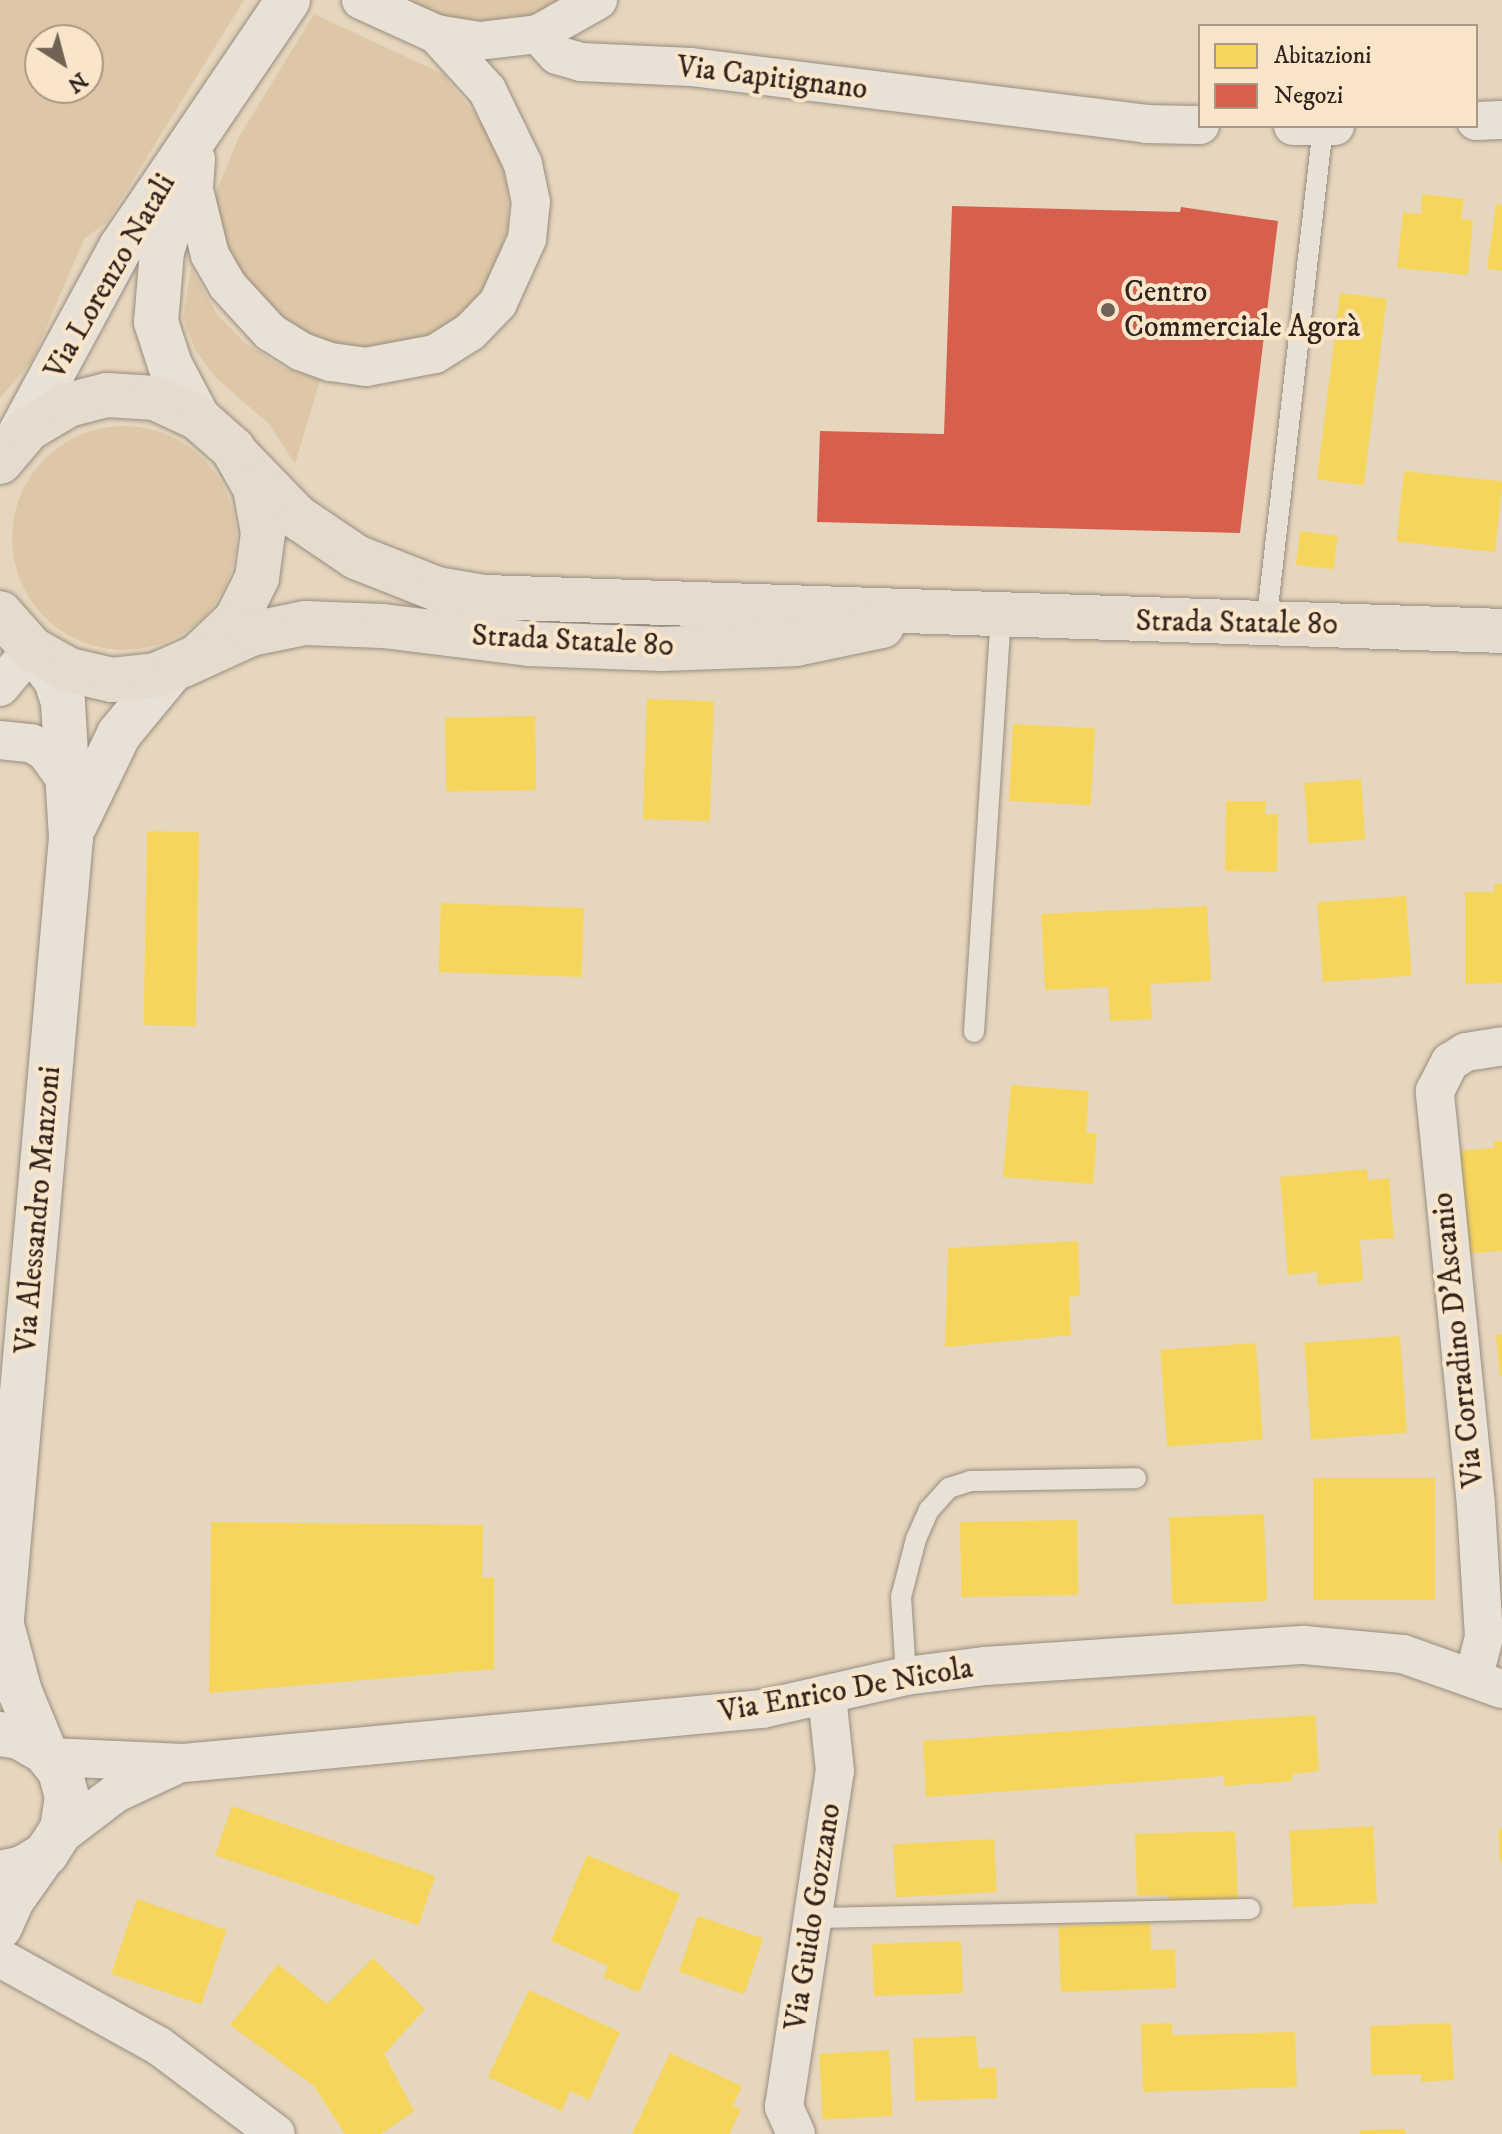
<!DOCTYPE html>
<meta charset="utf-8">
<style>
body{margin:0}
#map{position:relative;width:1502px;height:2134px;overflow:hidden;background:#e6d6be;font-family:"IM FELL DW Pica",serif}
div>[style]{position:absolute}
[style*='--x']{left:calc(var(--x)*1px);top:calc(var(--y)*1px);width:calc(var(--w)*1px);rotate:calc(var(--a)*1deg)}
.green>*{inset:0;background:#ddc7a7}
.round{border-radius:50%}
.homes>*{inset:0;background:#f6d55c;transform-origin:0 0}
.shops>*{inset:0;background:#d6604d}
.roads{filter:drop-shadow(0 0 2px #978d7f) drop-shadow(0 0 2px #978d7f)}
.lane>*{height:20px;margin:-10px;padding:0 10px;transform-origin:10px;border-radius:10px;background:#e9e1d5}
.street>*{height:38px;margin:-19px;padding:0 19px;transform-origin:19px;border-radius:19px;background:#e9e1d5}
.secondary>*{height:44px;margin:-22px;padding:0 22px;transform-origin:22px;border-radius:22px;background:#e9e1d5}
.primary>*{height:44px;margin:-22px;padding:0 22px;transform-origin:22px;border-radius:22px;background:#e5dccf}
.dots>*{width:22px;height:22px;translate:-50% -50%;box-sizing:border-box;border:4px solid #f9e6ca;border-radius:50%}
span{translate:-50% -50%;white-space:nowrap;text-align:center;line-height:1.15;-webkit-text-stroke:8px #f9e6ca;paint-order:stroke}
.street-label{font-size:30px;color:#31241d}
.poi-label{font-size:30px;color:#31241d}
.left{translate:0 -50%;text-align:left}
.legend{position:absolute;left:1198px;top:24px;width:280px;height:104px;box-sizing:border-box;background:#f9e6ca;border:2px solid #a99885;margin:0;padding:10px 14px;list-style:none;font-size:24px;color:#31241d}
.legend li{display:flex;align-items:center;gap:16px;height:40px}
.legend b{width:40px;border:2px solid #a99885}
.north{position:absolute;left:24px;top:24px;width:80px;height:80px;box-sizing:border-box;background:#f9e6ca;border:2px solid #a99885;border-radius:50%;rotate:144deg;font-size:22px;font-weight:700;line-height:32px;text-align:center;color:#31241d}
.north::after{content:'';display:block;margin:auto;width:28px;height:36px;background:#706255;clip-path:polygon(50% 0,100% 100%,50% 72%,0 100%)}
</style>
<div id="map">
<div class="green">
<div style="clip-path:polygon(evenodd,0 0,244px 0,107px 222px,84px 239px,32px 361px,0 398px,0 0,88px 40px,88px 88px,40px 88px,40px 40px,88px 40px)"></div>
<div style="clip-path:polygon(403px 0,565px 0,529px 19px,486px 26px,447px 20px)"></div>
<div style="clip-path:polygon(314px 14px,443px 74px,485px 127px,500px 160px,508px 191px,508px 227px,495px 269px,465px 317px,421px 344px,359px 351px,310px 340px,274px 319px,217px 243px,216px 192px,239px 137px)"></div>
<div style="clip-path:polygon(191px 268px,217px 314px,244px 342px,282px 367px,320px 380px,295px 464px,269px 424px,215px 377px,196px 351px,183px 318px)"></div>
<div class="round" style="left:12px;top:426px;width:224px;height:224px"></div>
</div>
<div class="homes">
<div style="clip-path:polygon(1422px 194px,1464px 199px,1461px 219px,1473px 220px,1468px 275px,1397px 268px,1403px 212px,1421px 214px)"></div>
<div style="clip-path:polygon(1496px 204px,1502px 205px,1502px 271px,1487px 269px)"></div>
<div style="left:1340px;top:293px;width:47px;height:188px;rotate:7deg"></div>
<div style="left:1404px;top:471px;width:99px;height:71px;rotate:6deg"></div>
<div style="left:1300px;top:531px;width:38px;height:34px;rotate:7deg"></div>
<div style="left:647px;top:699px;width:67px;height:120px;rotate:2deg"></div>
<div style="left:535px;top:716px;width:74px;height:90px;rotate:89deg"></div>
<div style="left:1013px;top:724px;width:82px;height:77px;rotate:3deg"></div>
<div style="left:1361px;top:779px;width:61px;height:57px;rotate:86deg"></div>
<div style="clip-path:polygon(1226px 801px,1266px 801px,1265px 814px,1278px 814px,1277px 872px,1225px 871px)"></div>
<div style="left:147px;top:831px;width:52px;height:194px;rotate:1deg"></div>
<div style="clip-path:polygon(1494px 884px,1502px 884px,1502px 983px,1465px 984px,1465px 892px,1494px 892px)"></div>
<div style="left:1406px;top:896px;width:80px;height:89px;rotate:86deg"></div>
<div style="left:441px;top:903px;width:143px;height:69px;rotate:2deg"></div>
<div style="clip-path:polygon(1207px 906px,1211px 981px,1150px 984px,1152px 1019px,1110px 1021px,1108px 987px,1045px 990px,1041px 914px)"></div>
<div style="clip-path:polygon(1011px 1085px,1089px 1091px,1086px 1133px,1097px 1133px,1093px 1184px,1003px 1177px)"></div>
<div style="clip-path:polygon(1494px 1141px,1502px 1141px,1502px 1251px,1457px 1254px,1450px 1151px,1494px 1148px)"></div>
<div style="clip-path:polygon(1367px 1169px,1368px 1180px,1389px 1178px,1394px 1238px,1360px 1240px,1363px 1281px,1318px 1285px,1317px 1272px,1288px 1275px,1280px 1177px)"></div>
<div style="clip-path:polygon(1078px 1241px,1080px 1296px,1069px 1297px,1071px 1335px,945px 1347px,948px 1248px)"></div>
<div style="clip-path:polygon(1502px 1334px,1502px 1376px,1500px 1376px,1496px 1335px)"></div>
<div style="left:1400px;top:1336px;width:97px;height:96px;rotate:86deg"></div>
<div style="left:1256px;top:1343px;width:97px;height:96px;rotate:86deg"></div>
<div style="left:1435px;top:1478px;width:122px;height:122px;rotate:90deg"></div>
<div style="left:1264px;top:1514px;width:87px;height:95px;rotate:88deg"></div>
<div style="left:1077px;top:1520px;width:75px;height:117px;rotate:89deg"></div>
<div style="clip-path:polygon(211px 1522px,483px 1525px,482px 1578px,494px 1577px,494px 1669px,209px 1693px)"></div>
<div style="clip-path:polygon(1315px 1715px,1319px 1771px,1292px 1774px,1292px 1781px,1225px 1786px,1224px 1776px,926px 1797px,923px 1741px)"></div>
<div style="left:232px;top:1806px;width:215px;height:52px;rotate:19deg"></div>
<div style="left:1373px;top:1826px;width:77px;height:84px;rotate:87deg"></div>
<div style="clip-path:polygon(1498px 1829px,1502px 1829px,1502px 1861px,1500px 1862px)"></div>
<div style="clip-path:polygon(1235px 1831px,1238px 1901px,1169px 1904px,1169px 1895px,1137px 1896px,1135px 1834px)"></div>
<div style="left:994px;top:1839px;width:53px;height:101px;rotate:87deg"></div>
<div style="clip-path:polygon(587px 1855px,680px 1894px,639px 1992px,603px 1977px,608px 1966px,551px 1941px)"></div>
<div style="left:137px;top:1899px;width:95px;height:79px;rotate:19deg"></div>
<div style="left:698px;top:1916px;width:69px;height:59px;rotate:19deg"></div>
<div style="clip-path:polygon(1150px 1923px,1151px 1950px,1175px 1949px,1176px 1988px,1061px 1992px,1058px 1926px)"></div>
<div style="left:961px;top:1941px;width:52px;height:89px;rotate:88deg"></div>
<div style="clip-path:polygon(373px 1958px,425px 2009px,384px 2054px,414px 2111px,381px 2134px,345px 2134px,314px 2086px,230px 2025px,278px 1964px,327px 2004px)"></div>
<div style="clip-path:polygon(529px 1990px,620px 2032px,589px 2100px,570px 2091px,562px 2111px,488px 2077px)"></div>
<div style="clip-path:polygon(1172px 2023px,1172px 2035px,1295px 2032px,1297px 2087px,1143px 2092px,1141px 2024px)"></div>
<div style="clip-path:polygon(1451px 2023px,1454px 2080px,1421px 2082px,1421px 2074px,1371px 2075px,1370px 2026px)"></div>
<div style="clip-path:polygon(976px 2036px,978px 2068px,996px 2067px,997px 2098px,915px 2101px,913px 2038px)"></div>
<div style="left:889px;top:2050px;width:66px;height:70px;rotate:87deg"></div>
<div style="clip-path:polygon(670px 2053px,742px 2086px,733px 2106px,741px 2110px,729px 2134px,632px 2134px)"></div>
<div style="clip-path:polygon(1405px 2129px,1405px 2134px,1360px 2134px,1360px 2130px)"></div>
</div>
<div class="shops">
<div style="clip-path:polygon(952px 206px,1180px 212px,1181px 207px,1278px 221px,1240px 533px,817px 522px,820px 431px,944px 434px)"></div>
</div>
<div class="roads">
<div class="lane">
<div style="--x:1266;--y:625;--w:502;--a:-83.48"></div>
<div style="--x:974;--y:1032;--w:415;--a:-86.3"></div>
<div style="--x:906;--y:1676;--w:79;--a:-93.6"></div>
<div style="--x:901;--y:1597;--w:60;--a:-75.5"></div>
<div style="--x:916;--y:1539;--w:32;--a:-66"></div>
<div style="--x:929;--y:1510;--w:30;--a:-48"></div>
<div style="--x:949;--y:1488;--w:22;--a:-18"></div>
<div style="--x:970;--y:1481;--w:166;--a:-1"></div>
<div style="--x:815;--y:1918;--w:435;--a:-1.2"></div>
</div>
<div class="street">
<div style="--x:361;--y:0;--w:82;--a:24.4"></div>
<div style="--x:436;--y:34;--w:44;--a:9.2"></div>
<div style="--x:479;--y:41;--w:59;--a:-6.8"></div>
<div style="--x:538;--y:34;--w:69;--a:-29.5"></div>
<div style="--x:538;--y:34;--w:28;--a:48"></div>
<div style="--x:557;--y:55;--w:25;--a:16"></div>
<div style="--x:581;--y:62;--w:110;--a:2.6"></div>
<div style="--x:691;--y:67;--w:459;--a:7.1"></div>
<div style="--x:1146;--y:124;--w:54;--a:1.1"></div>
<div style="--x:1476;--y:121;--w:26;--a:-2"></div>
<div style="--x:1293;--y:126;--w:42;--a:0"></div>
<div style="--x:196;--y:159;--w:31;--a:94"></div>
<div style="--x:194;--y:190;--w:67;--a:76.2"></div>
<div style="--x:210;--y:255;--w:34;--a:60"></div>
<div style="--x:227;--y:285;--w:64;--a:47.5"></div>
<div style="--x:270;--y:332;--w:36;--a:32"></div>
<div style="--x:300;--y:351;--w:33;--a:20"></div>
<div style="--x:331;--y:362;--w:35;--a:8"></div>
<div style="--x:366;--y:367;--w:70;--a:-10.7"></div>
<div style="--x:435;--y:354;--w:41;--a:-32.2"></div>
<div style="--x:470;--y:332;--w:40;--a:-46"></div>
<div style="--x:498;--y:303;--w:70;--a:-65.6"></div>
<div style="--x:527;--y:239;--w:37;--a:-84"></div>
<div style="--x:531;--y:202;--w:39;--a:-102"></div>
<div style="--x:523;--y:164;--w:82;--a:-115.9"></div>
<div style="--x:487;--y:90;--w:76;--a:-132.3"></div>
<div style="--x:0;--y:687;--w:50;--a:-49.9"></div>
<div style="--x:0;--y:740;--w:31;--a:6"></div>
<div style="--x:31;--y:743;--w:16;--a:30"></div>
<div style="--x:45;--y:751;--w:39;--a:54"></div>
<div style="--x:1474;--y:1676;--w:40;--a:-75.6"></div>
<div style="--x:1484;--y:1637;--w:132;--a:-93.5"></div>
<div style="--x:1476;--y:1505;--w:416;--a:-95.7"></div>
<div style="--x:1435;--y:1091;--w:33;--a:-63"></div>
<div style="--x:1450;--y:1062;--w:19;--a:-32"></div>
<div style="--x:1466;--y:1052;--w:36;--a:-9"></div>
<div style="--x:49;--y:1757;--w:135;--a:2.5"></div>
<div style="--x:184;--y:1763;--w:581;--a:-5.34"></div>
<div style="--x:762;--y:1709;--w:148;--a:-12.9"></div>
<div style="--x:906;--y:1676;--w:80;--a:-7.2"></div>
<div style="--x:985;--y:1666;--w:320;--a:-3.8"></div>
<div style="--x:1304;--y:1645;--w:99;--a:5.2"></div>
<div style="--x:1403;--y:1654;--w:105;--a:19.5"></div>
<div style="--x:58;--y:1837;--w:73;--a:-37.2"></div>
<div style="--x:116;--y:1793;--w:64;--a:-25"></div>
<div style="--x:0;--y:1958;--w:182;--a:29"></div>
<div style="--x:159;--y:2046;--w:146;--a:36.9"></div>
<div style="--x:796;--y:2134;--w:30;--a:-114"></div>
<div style="--x:784;--y:2107;--w:340;--a:-81.4"></div>
<div style="--x:835;--y:1771;--w:75;--a:-96.1"></div>
</div>
<div class="secondary">
<div style="--x:187;--y:174;--w:81;--a:108"></div>
<div style="--x:162;--y:251;--w:71;--a:94.8"></div>
<div style="--x:156;--y:322;--w:45;--a:72"></div>
<div style="--x:170;--y:365;--w:60;--a:62.2"></div>
<div style="--x:16;--y:441;--w:221;--a:-61.6"></div>
<div style="--x:121;--y:247;--w:298;--a:-55.9"></div>
<div style="--x:75;--y:825;--w:101;--a:-64.2"></div>
<div style="--x:119;--y:734;--w:83;--a:-50.4"></div>
<div style="--x:3;--y:1629;--w:65;--a:74.9"></div>
<div style="--x:20;--y:1692;--w:65;--a:67.4"></div>
<div style="--x:0;--y:1641;--w:806;--a:-84.95"></div>
<div style="--x:71;--y:838;--w:136;--a:-93.4"></div>
<div style="--x:63;--y:702;--w:23;--a:-108"></div>
<div style="--x:56;--y:680;--w:39;--a:-128"></div>
<div style="--x:0;--y:1734;--w:19;--a:9"></div>
<div style="--x:19;--y:1737;--w:30;--a:30"></div>
<div style="--x:45;--y:1752;--w:24;--a:52"></div>
<div style="--x:60;--y:1771;--w:27;--a:75"></div>
<div style="--x:67;--y:1797;--w:32;--a:99"></div>
<div style="--x:62;--y:1829;--w:30;--a:123"></div>
<div style="--x:46;--y:1854;--w:27;--a:149"></div>
<div style="--x:23;--y:1868;--w:24;--a:168"></div>
<div style="--x:0;--y:1927;--w:30;--a:-66"></div>
<div style="--x:12;--y:1900;--w:54;--a:-54.8"></div>
</div>
<div class="primary">
<div style="--x:238;--y:456;--w:85;--a:46"></div>
<div style="--x:297;--y:517;--w:71;--a:34.1"></div>
<div style="--x:356;--y:557;--w:87;--a:21.6"></div>
<div style="--x:437;--y:589;--w:49;--a:9.5"></div>
<div style="--x:485;--y:597;--w:1018;--a:1.91"></div>
<div style="--x:0;--y:462;--w:43;--a:-49.7"></div>
<div style="--x:28;--y:429;--w:47;--a:-31"></div>
<div style="--x:68;--y:405;--w:40;--a:-14.4"></div>
<div style="--x:107;--y:395;--w:48;--a:3.6"></div>
<div style="--x:155;--y:398;--w:47;--a:24.9"></div>
<div style="--x:198;--y:418;--w:47;--a:41.5"></div>
<div style="--x:233;--y:449;--w:45;--a:60.6"></div>
<div style="--x:255;--y:488;--w:46;--a:79.9"></div>
<div style="--x:263;--y:533;--w:45;--a:97.6"></div>
<div style="--x:257;--y:578;--w:47;--a:116.6"></div>
<div style="--x:236;--y:620;--w:54;--a:136.5"></div>
<div style="--x:197;--y:657;--w:45;--a:156.3"></div>
<div style="--x:156;--y:675;--w:44;--a:173.5"></div>
<div style="--x:112;--y:680;--w:44;--a:-166.9"></div>
<div style="--x:69;--y:670;--w:43;--a:-150.4"></div>
<div style="--x:32;--y:649;--w:48;--a:-131.6"></div>
<div style="--x:181;--y:666;--w:77;--a:-24.6"></div>
<div style="--x:251;--y:634;--w:55;--a:-11.5"></div>
<div style="--x:305;--y:623;--w:78;--a:2.2"></div>
<div style="--x:383;--y:626;--w:147;--a:7"></div>
<div style="--x:529;--y:644;--w:133;--a:2.2"></div>
<div style="--x:662;--y:649;--w:134;--a:-2.1"></div>
<div style="--x:796;--y:644;--w:88;--a:-11.8"></div>
</div>
</div>
<div class="dots">
<div style="left:1108px;top:310px;background:#706255"></div>
</div>
<div class="street-label">
<span style="left:772px;top:79px;rotate:7deg">Via Capitignano</span>
<span style="left:111px;top:277px;rotate:-60deg">Via Lorenzo Natali</span>
<span style="left:1237px;top:624px;rotate:1deg">Strada Statale 80</span>
<span style="left:573px;top:642px;rotate:3deg">Strada Statale 80</span>
<span style="left:39px;top:1210px;rotate:-85deg">Via Alessandro Manzoni</span>
<span style="left:1459px;top:1340px;rotate:-96deg">Via Corradino D'Ascanio</span>
<span style="left:846px;top:1691px;rotate:-10deg">Via Enrico De Nicola</span>
<span style="left:814px;top:1917px;rotate:-81deg">Via Guido Gozzano</span>
</div>
<div class="poi-label">
<span class="left" style="left:1124px;top:310px">Centro<br>Commerciale Agorà</span>
</div>
<ul class="legend">
<li><b style="height:22px;background:#f6d55c"></b>Abitazioni</li>
<li><b style="height:22px;background:#d6604d"></b>Negozi</li>
</ul>
<div class="north">N</div>
</div>
